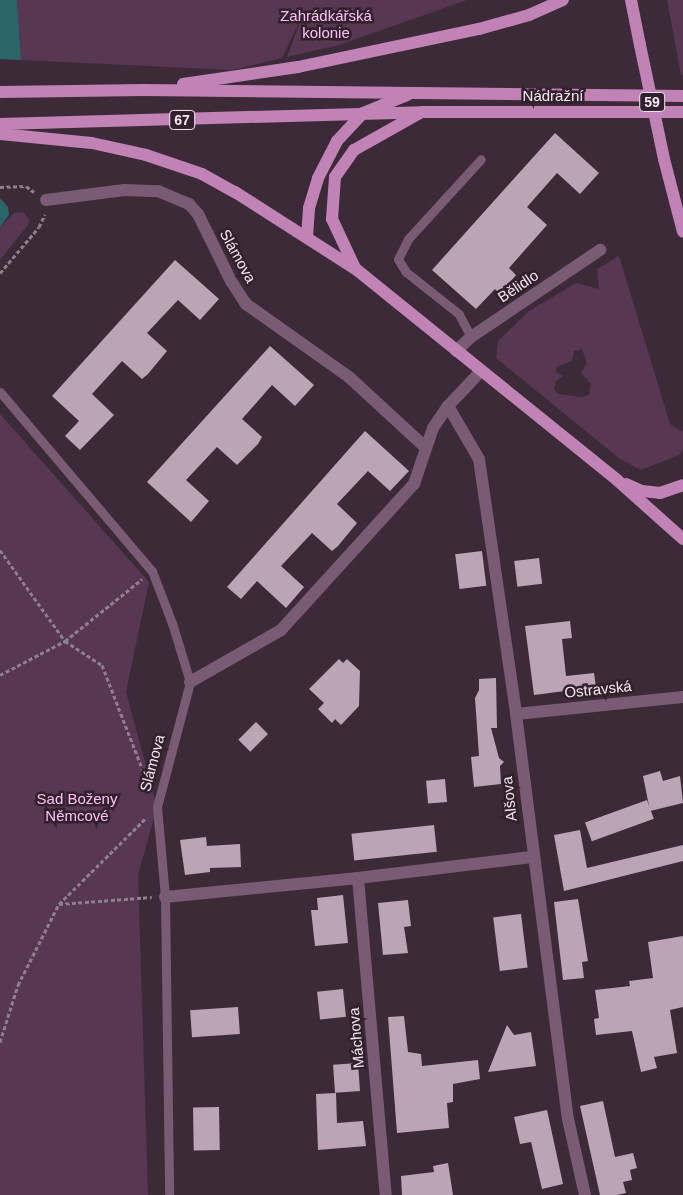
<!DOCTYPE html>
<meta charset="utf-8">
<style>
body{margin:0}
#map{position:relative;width:683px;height:1195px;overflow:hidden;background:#3d2a39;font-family:Arial,sans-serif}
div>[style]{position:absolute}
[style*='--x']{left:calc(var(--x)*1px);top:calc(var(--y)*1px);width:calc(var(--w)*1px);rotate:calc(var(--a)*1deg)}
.green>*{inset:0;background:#573751}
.water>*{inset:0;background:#2a6669}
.building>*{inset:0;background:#bca4b7;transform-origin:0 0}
.path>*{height:3px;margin-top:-1.5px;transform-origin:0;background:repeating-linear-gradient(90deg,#8f7f8c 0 4px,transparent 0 6.5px)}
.service>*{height:9px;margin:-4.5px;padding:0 4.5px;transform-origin:4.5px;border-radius:4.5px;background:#7a5b74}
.minor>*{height:12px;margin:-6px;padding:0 6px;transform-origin:6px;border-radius:6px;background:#7a5b74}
.primary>*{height:12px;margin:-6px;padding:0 6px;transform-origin:6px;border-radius:6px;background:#c182b6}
.primary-bridge>*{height:12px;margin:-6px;padding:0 6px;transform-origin:6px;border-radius:6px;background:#c182b6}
span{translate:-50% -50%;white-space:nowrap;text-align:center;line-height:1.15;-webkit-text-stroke:5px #33202f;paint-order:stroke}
.shield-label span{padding:1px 4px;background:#33202f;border:1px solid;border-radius:4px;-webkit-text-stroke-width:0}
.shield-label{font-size:14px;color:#f5e8f2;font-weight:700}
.park-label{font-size:15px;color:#fdc1f1}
.street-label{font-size:15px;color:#f5e8f2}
</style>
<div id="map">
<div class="green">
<div style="clip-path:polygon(17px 0,467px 0,339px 45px,287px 57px,302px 16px,282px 58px,232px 70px,21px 60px)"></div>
<div style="clip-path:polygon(667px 0,683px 0,683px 75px,681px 75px)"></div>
<div style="clip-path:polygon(23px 212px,29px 219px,28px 225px,0 260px,0 227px,14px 213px)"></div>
<div style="clip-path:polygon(evenodd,619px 256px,670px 424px,683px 432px,683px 449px,679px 455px,641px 470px,620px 459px,496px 358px,498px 341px,529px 311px,576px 283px,599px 289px,597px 269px,619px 256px,582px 349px,587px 363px,581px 373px,591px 384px,589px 395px,582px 397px,559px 394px,554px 390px,556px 381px,563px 376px,556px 372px,556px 367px,572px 361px,574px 351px,582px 349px)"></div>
<div style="clip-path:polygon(0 414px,149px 582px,126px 692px,157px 807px,138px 875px,148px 1195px,0 1195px)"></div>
</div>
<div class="water">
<div style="clip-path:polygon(0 0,17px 0,21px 60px,0 59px)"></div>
<div style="clip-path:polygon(0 198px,8px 207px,9px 215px,0 227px)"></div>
</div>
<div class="building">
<div style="clip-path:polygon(555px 133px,599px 173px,580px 194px,557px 173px,527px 207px,547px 225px,509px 268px,516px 275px,500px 294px,495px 289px,476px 309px,432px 270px)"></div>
<div style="clip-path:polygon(175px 260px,219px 299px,200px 320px,178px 300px,147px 333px,167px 351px,148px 374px,142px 379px,122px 361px,92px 394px,114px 415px,80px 450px,65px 436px,79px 421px,52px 396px)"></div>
<div style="clip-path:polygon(270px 346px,314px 385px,295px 406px,272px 385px,242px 419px,262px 437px,258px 444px,237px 465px,217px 447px,186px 480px,209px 501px,191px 522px,147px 482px)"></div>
<div style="clip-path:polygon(365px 431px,409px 471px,390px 491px,368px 471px,337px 504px,357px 523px,338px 546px,332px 551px,312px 533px,281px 566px,304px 587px,286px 608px,257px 581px,241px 599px,227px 587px)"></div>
<div style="left:482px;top:551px;width:35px;height:27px;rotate:83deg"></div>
<div style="left:539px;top:558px;width:26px;height:25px;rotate:83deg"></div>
<div style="clip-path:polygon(570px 621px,572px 638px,562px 639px,566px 676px,594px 673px,596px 687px,534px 695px,525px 626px)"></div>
<div style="clip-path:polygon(339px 659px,343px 663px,347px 659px,360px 671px,359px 706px,341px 725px,335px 719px,332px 723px,318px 709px,324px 703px,309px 689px)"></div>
<div style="clip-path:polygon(496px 678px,497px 728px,491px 728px,499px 758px,504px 762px,500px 766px,501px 784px,474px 787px,471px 757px,479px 756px,475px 698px,479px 690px,479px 679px)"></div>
<div style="left:256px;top:722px;width:17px;height:25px;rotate:45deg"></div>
<div style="clip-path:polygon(660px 771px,663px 781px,680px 776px,683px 803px,650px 811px,643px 776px)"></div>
<div style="left:445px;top:779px;width:23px;height:19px;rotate:85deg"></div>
<div style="left:647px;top:800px;width:20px;height:66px;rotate:70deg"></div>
<div style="left:434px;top:825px;width:27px;height:83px;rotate:84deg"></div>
<div style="clip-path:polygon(580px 830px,587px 868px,683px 845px,683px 861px,564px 891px,554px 835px)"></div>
<div style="clip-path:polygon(206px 837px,207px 846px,240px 844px,241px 867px,210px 868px,210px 872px,185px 875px,180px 840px)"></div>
<div style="clip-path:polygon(343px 895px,348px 943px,315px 946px,311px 910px,318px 910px,317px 898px)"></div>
<div style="clip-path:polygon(578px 899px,588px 961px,582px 962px,584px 978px,563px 980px,554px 902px)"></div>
<div style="clip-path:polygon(408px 900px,411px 926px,404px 927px,408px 953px,383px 955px,378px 903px)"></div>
<div style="left:521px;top:914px;width:54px;height:28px;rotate:83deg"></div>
<div style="clip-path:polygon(683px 936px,683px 1007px,670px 1010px,677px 1053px,654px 1057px,657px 1068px,641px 1072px,632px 1031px,596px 1035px,594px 1019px,599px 1018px,595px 990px,630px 986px,629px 981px,653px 978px,648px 942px)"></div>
<div style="left:343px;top:989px;width:28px;height:26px;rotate:84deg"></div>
<div style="left:238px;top:1007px;width:27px;height:48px;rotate:86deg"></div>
<div style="clip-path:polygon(404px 1016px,408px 1052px,421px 1054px,422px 1066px,478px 1060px,480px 1079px,453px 1084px,453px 1102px,447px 1103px,449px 1128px,397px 1133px,388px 1017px)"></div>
<div style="clip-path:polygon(507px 1025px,514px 1035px,531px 1032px,536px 1066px,488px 1072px)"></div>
<div style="left:358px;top:1063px;width:28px;height:25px;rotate:86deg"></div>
<div style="clip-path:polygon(336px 1093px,337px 1123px,363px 1121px,366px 1146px,318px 1150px,316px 1094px)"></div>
<div style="clip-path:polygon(603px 1101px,615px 1157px,633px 1153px,637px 1168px,630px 1170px,632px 1180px,623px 1182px,626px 1193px,617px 1195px,600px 1195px,580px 1106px)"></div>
<div style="left:219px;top:1107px;width:43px;height:26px;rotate:89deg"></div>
<div style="clip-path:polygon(547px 1110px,563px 1184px,542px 1189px,531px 1142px,520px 1144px,514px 1117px)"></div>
<div style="clip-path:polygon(448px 1163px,453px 1195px,402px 1195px,401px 1176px,434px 1172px,433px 1166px)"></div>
</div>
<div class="path">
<div style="--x:0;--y:187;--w:26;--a:-2"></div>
<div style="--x:26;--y:186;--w:10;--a:37"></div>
<div style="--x:0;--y:273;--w:60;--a:-49.7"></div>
<div style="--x:39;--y:227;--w:14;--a:-65"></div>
<div style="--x:0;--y:550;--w:112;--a:54.5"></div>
<div style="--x:65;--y:641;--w:44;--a:33"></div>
<div style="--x:102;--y:665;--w:130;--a:68.8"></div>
<div style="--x:0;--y:675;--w:73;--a:-27.6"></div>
<div style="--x:65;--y:641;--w:99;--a:-38.8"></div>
<div style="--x:59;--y:904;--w:93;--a:-4.3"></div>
<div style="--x:0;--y:1042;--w:60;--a:-72.5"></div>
<div style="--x:18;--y:985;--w:91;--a:-63.2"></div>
<div style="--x:59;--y:904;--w:121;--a:-44.7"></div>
</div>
<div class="service">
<div style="--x:471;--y:337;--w:26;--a:-118"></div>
<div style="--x:459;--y:314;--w:68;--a:-141.6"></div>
<div style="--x:406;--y:272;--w:15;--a:-122"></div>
<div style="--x:398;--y:259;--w:22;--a:-63"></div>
<div style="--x:408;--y:239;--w:108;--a:-47.6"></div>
<div style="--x:0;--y:392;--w:235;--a:49.7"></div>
<div style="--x:152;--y:571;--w:56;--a:69"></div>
<div style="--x:172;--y:623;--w:62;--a:73"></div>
<div style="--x:190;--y:682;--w:129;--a:104.8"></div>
<div style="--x:157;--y:807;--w:90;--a:84.9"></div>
<div style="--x:165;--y:897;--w:298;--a:89.2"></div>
</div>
<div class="minor">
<div style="--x:46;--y:200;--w:79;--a:-7.3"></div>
<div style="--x:124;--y:190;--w:34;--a:2"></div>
<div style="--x:158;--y:191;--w:34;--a:23"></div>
<div style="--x:189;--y:204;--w:13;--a:48"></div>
<div style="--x:198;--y:214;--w:75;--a:63.8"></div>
<div style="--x:231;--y:281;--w:27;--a:57"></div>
<div style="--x:246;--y:304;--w:126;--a:35.3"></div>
<div style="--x:349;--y:377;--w:103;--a:42.6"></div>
<div style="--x:456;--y:351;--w:21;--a:-43"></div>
<div style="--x:471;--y:337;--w:156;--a:-34"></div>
<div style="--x:448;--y:406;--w:61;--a:59.7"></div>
<div style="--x:479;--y:459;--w:258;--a:81.7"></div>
<div style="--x:516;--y:714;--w:408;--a:82.7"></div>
<div style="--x:568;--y:1119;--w:78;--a:77.4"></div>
<div style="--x:190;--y:682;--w:105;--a:-29.7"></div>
<div style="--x:281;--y:630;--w:197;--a:-47.7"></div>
<div style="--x:414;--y:484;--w:59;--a:-71.3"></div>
<div style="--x:433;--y:428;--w:27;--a:-56"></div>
<div style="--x:448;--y:406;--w:48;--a:-46.7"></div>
<div style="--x:516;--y:714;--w:168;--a:-5.8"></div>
<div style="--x:358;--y:878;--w:318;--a:85"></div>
<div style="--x:165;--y:897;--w:194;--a:-5.6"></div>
<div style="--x:358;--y:878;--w:175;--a:-6.9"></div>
</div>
<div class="primary">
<div style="--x:631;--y:0;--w:46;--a:78.7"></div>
<div style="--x:183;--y:84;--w:116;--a:-8.4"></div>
<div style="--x:298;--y:67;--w:185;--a:-11.9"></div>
<div style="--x:479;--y:29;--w:52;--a:-15.6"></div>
<div style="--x:529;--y:15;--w:37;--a:-24"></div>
<div style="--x:0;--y:92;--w:144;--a:-0.8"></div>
<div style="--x:144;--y:90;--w:539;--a:0.64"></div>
<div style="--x:0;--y:124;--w:422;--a:-1.6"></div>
<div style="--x:422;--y:112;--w:261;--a:0"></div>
<div style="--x:0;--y:134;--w:92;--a:5.6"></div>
<div style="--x:92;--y:143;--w:55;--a:12.5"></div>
<div style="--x:146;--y:155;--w:59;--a:18.7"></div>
<div style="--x:202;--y:174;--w:38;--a:29"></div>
<div style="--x:235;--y:192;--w:145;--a:32.6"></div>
<div style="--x:357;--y:270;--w:334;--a:38.9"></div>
<div style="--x:617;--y:480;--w:89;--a:41.8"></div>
<div style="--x:664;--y:159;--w:75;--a:75.4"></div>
<div style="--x:307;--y:237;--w:29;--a:-86"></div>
<div style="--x:309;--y:208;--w:31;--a:-73"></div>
<div style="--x:318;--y:178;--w:42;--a:-62.8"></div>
<div style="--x:337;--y:141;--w:38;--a:-47"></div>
<div style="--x:363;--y:113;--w:48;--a:-22.2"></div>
<div style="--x:355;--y:268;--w:54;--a:-115.1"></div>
<div style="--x:332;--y:219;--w:42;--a:-85.9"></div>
<div style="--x:335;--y:177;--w:33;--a:-55"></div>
<div style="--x:354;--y:150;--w:76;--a:-29.3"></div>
<div style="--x:626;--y:484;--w:17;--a:24"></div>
<div style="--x:642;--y:491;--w:18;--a:6"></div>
<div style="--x:660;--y:493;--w:24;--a:-19"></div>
</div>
<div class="primary-bridge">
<div style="--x:640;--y:45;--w:116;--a:78.1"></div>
</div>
<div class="shield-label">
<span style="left:652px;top:102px">59</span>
<span style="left:182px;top:120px">67</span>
</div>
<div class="park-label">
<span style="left:326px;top:24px">Zahrádkářská<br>kolonie</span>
<span style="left:77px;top:807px">Sad Boženy<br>Němcové</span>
</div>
<div class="street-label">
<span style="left:553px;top:96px">Nádražní</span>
<span style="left:238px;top:256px;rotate:61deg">Slámova</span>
<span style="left:518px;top:286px;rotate:-34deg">Bělidlo</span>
<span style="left:598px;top:689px;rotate:-6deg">Ostravská</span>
<span style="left:152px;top:763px;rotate:-75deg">Slámova</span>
<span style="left:509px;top:799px;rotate:-96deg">Alšova</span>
<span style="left:356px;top:1038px;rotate:-95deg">Máchova</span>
</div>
</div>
